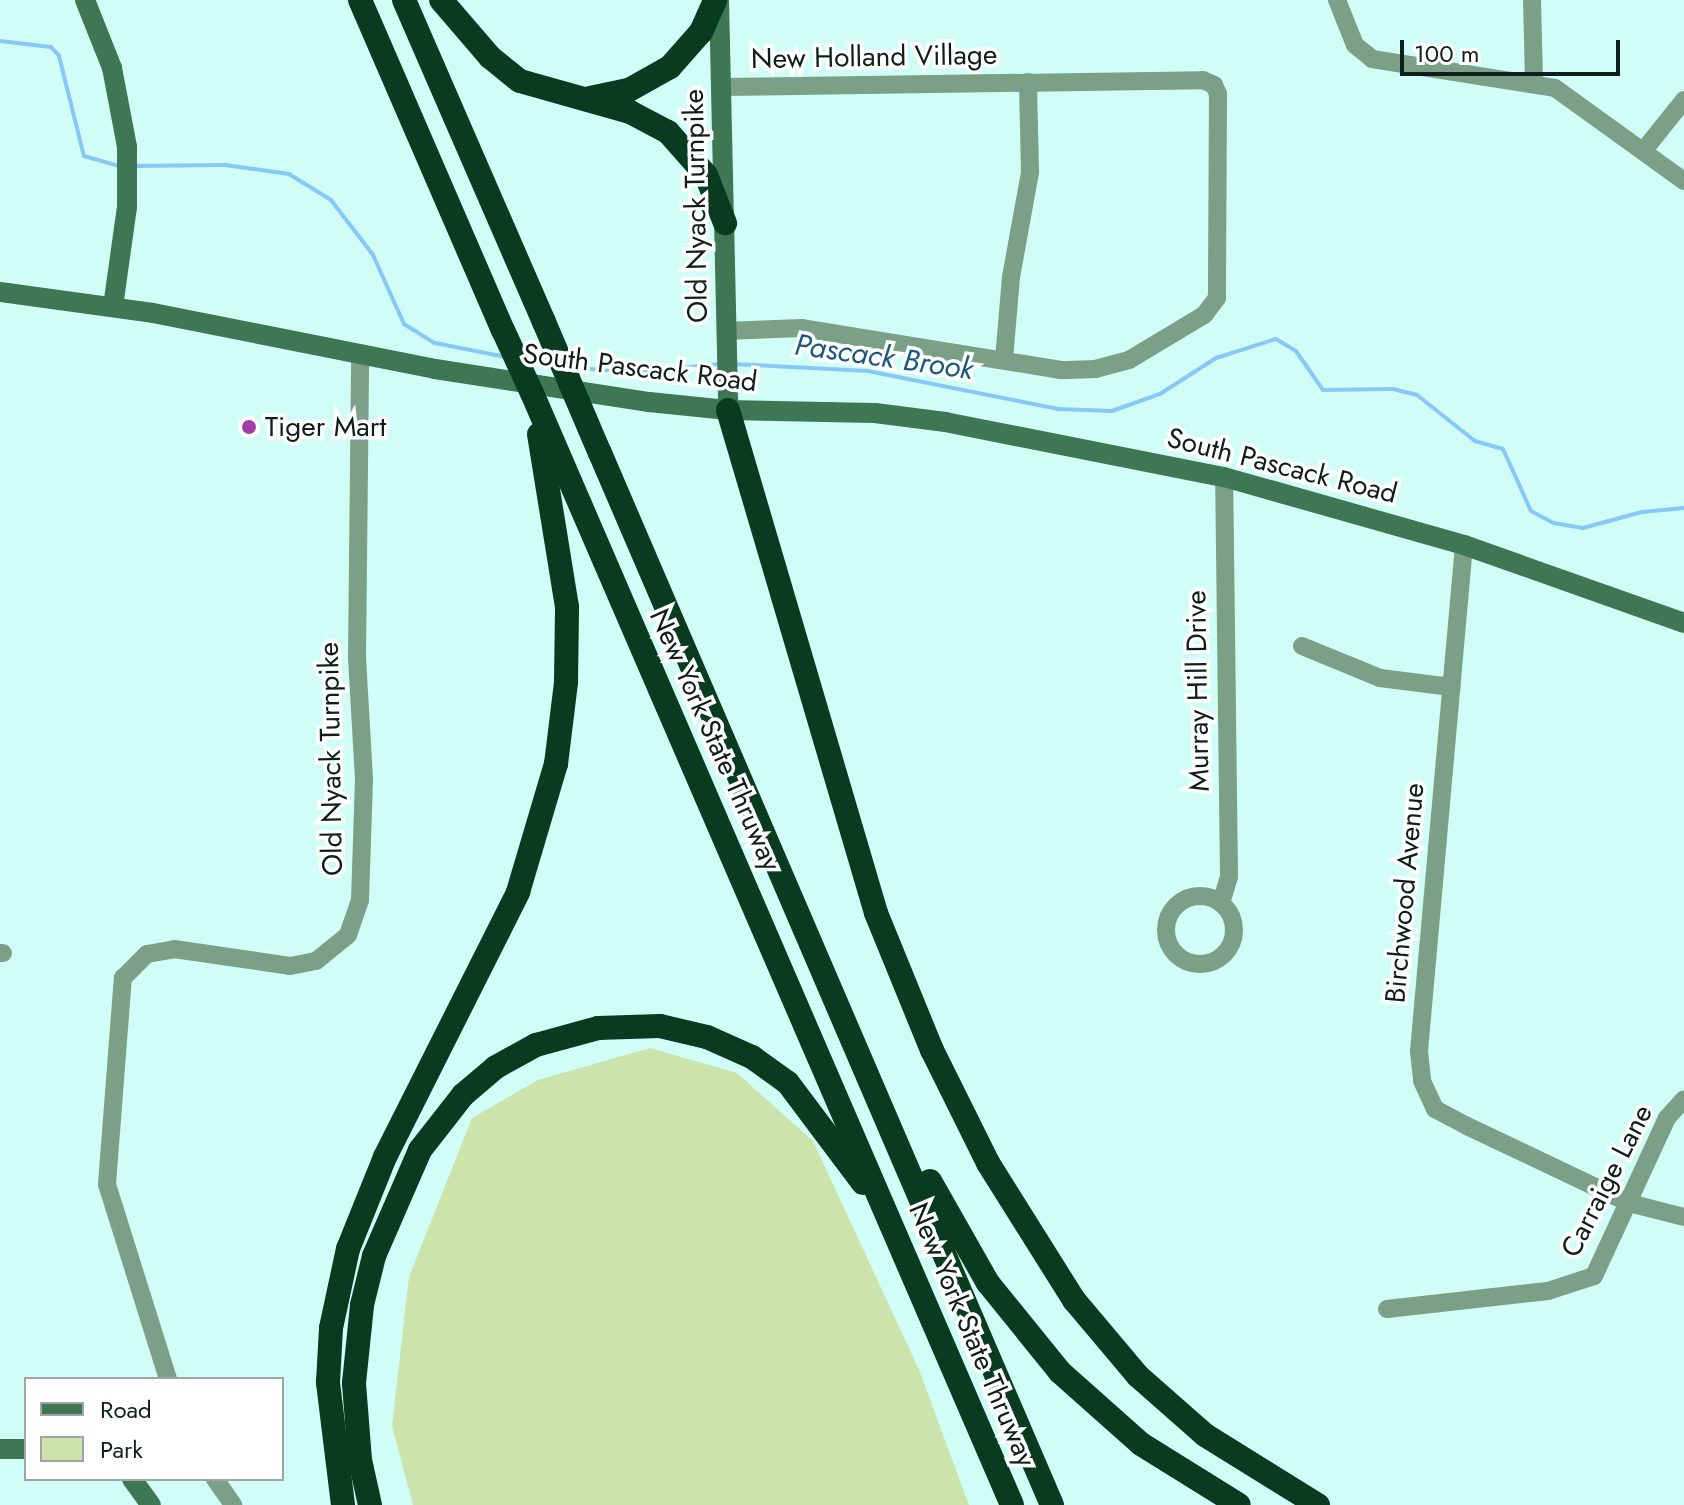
<!DOCTYPE html>
<style>
body{margin:0}
#map{position:relative;width:1684px;height:1505px;overflow:hidden;background:#d0fdf5;font-family:Jost,sans-serif}
div>[style]{position:absolute}
[style*='--x']{left:calc(var(--x)*1px);top:calc(var(--y)*1px);width:calc(var(--w)*1px);rotate:calc(var(--a)*1deg)}
.green>*{inset:0;background:#cce3ac}
.stream>*{height:4px;margin:-2px;padding:0 2px;transform-origin:2px;border-radius:2px;background:#87c8f7}
.street>*{height:18px;margin:-9px;padding:0 9px;transform-origin:9px;border-radius:9px;background:#7b9f87}
.street>.ring{margin:-9px;padding:0;box-sizing:content-box;background:none;border:18px solid #7b9f87;border-radius:50%}
.secondary>*{height:20px;margin:-10px;padding:0 10px;transform-origin:10px;border-radius:10px;background:#3f7654}
.highway>*{height:24px;margin:-12px;padding:0 12px;transform-origin:12px;border-radius:12px;background:#083b20}
.highway-bridge>*{height:24px;margin:-12px;padding:0 12px;transform-origin:12px;border-radius:12px;background:#083b20}
.dots>*{width:22px;height:22px;translate:-50% -50%;box-sizing:border-box;border:4px solid #fff;border-radius:50%}
span{translate:-50% -50%;white-space:nowrap;text-align:center;line-height:1.15;-webkit-text-stroke:7px #fff;paint-order:stroke}
.street-label{font-size:28px;color:#0d1e1b}
.poi-label{font-size:28px;color:#0d1e1b}
.left{translate:0 -50%;text-align:left}
.water-label{font-size:30px;color:#1b587f;font-style:italic}
.legend{position:absolute;left:24px;top:1377px;width:260px;height:104px;box-sizing:border-box;background:#fff;border:2px solid #9ea5a4;margin:0;padding:10px 14px;list-style:none;font-size:24px;color:#0d1e1b}
.legend li{display:flex;align-items:center;gap:16px;height:40px}
.legend b{width:40px;border:2px solid #9ea5a4}
.scale{position:absolute;left:1400px;top:40px;width:220px;height:36px;box-sizing:border-box;border:4px solid #0d1e1b;border-top:0;padding-left:10px;font-size:24px;line-height:28px;white-space:nowrap;color:#0d1e1b;-webkit-text-stroke:6px #fff;paint-order:stroke}
</style>
<div id="map">
<div class="green">
<div style="clip-path:polygon(650px 1048px,737px 1073px,813px 1141px,919px 1370px,969px 1505px,413px 1505px,392px 1426px,409px 1277px,472px 1118px,538px 1080px)"></div>
</div>
<div class="stream">
<div style="--x:0;--y:41;--w:51;--a:6.7"></div>
<div style="--x:51;--y:47;--w:12;--a:48"></div>
<div style="--x:59;--y:56;--w:103;--a:76"></div>
<div style="--x:84;--y:156;--w:37;--a:16"></div>
<div style="--x:133;--y:166;--w:92;--a:-0.6"></div>
<div style="--x:225;--y:165;--w:65;--a:8"></div>
<div style="--x:289;--y:174;--w:49;--a:31.8"></div>
<div style="--x:331;--y:200;--w:69;--a:52.6"></div>
<div style="--x:373;--y:255;--w:76;--a:65.8"></div>
<div style="--x:404;--y:324;--w:36;--a:32"></div>
<div style="--x:435;--y:343;--w:72;--a:11.2"></div>
<div style="--x:526;--y:360;--w:27;--a:8"></div>
<div style="--x:733;--y:364;--w:135;--a:3"></div>
<div style="--x:868;--y:371;--w:194;--a:11.3"></div>
<div style="--x:1058;--y:409;--w:54;--a:2.1"></div>
<div style="--x:1112;--y:411;--w:51;--a:-19.5"></div>
<div style="--x:1160;--y:394;--w:67;--a:-32.7"></div>
<div style="--x:1216;--y:358;--w:63;--a:-17.6"></div>
<div style="--x:1276;--y:339;--w:23;--a:31"></div>
<div style="--x:1296;--y:351;--w:47;--a:55.3"></div>
<div style="--x:1323;--y:390;--w:70;--a:-0.8"></div>
<div style="--x:1393;--y:389;--w:25;--a:14"></div>
<div style="--x:1417;--y:395;--w:74;--a:38.4"></div>
<div style="--x:1475;--y:441;--w:29;--a:16"></div>
<div style="--x:1503;--y:449;--w:68;--a:65.7"></div>
<div style="--x:1531;--y:511;--w:26;--a:28"></div>
<div style="--x:1554;--y:523;--w:29;--a:10"></div>
<div style="--x:1583;--y:528;--w:61;--a:-15.2"></div>
<div style="--x:1642;--y:512;--w:42;--a:-5.4"></div>
<div style="--x:574;--y:368;--w:65;--a:3.5"></div>
<div style="--x:639;--y:372;--w:81;--a:-5.6"></div>
</div>
<div class="street">
<div style="--x:1337;--y:0;--w:48;--a:68.2"></div>
<div style="--x:1355;--y:45;--w:22;--a:39"></div>
<div style="--x:1372;--y:59;--w:185;--a:9"></div>
<div style="--x:1555;--y:88;--w:159;--a:35.8"></div>
<div style="--x:1532;--y:0;--w:81;--a:88.6"></div>
<div style="--x:721;--y:87;--w:482;--a:-0.8"></div>
<div style="--x:1203;--y:80;--w:12;--a:24"></div>
<div style="--x:1214;--y:85;--w:10;--a:66"></div>
<div style="--x:1218;--y:94;--w:204;--a:90.3"></div>
<div style="--x:1217;--y:298;--w:21;--a:127"></div>
<div style="--x:1204;--y:315;--w:87;--a:149"></div>
<div style="--x:1129;--y:360;--w:34;--a:165"></div>
<div style="--x:1096;--y:369;--w:35;--a:178"></div>
<div style="--x:1061;--y:370;--w:262;--a:-170.8"></div>
<div style="--x:802;--y:328;--w:76;--a:177.7"></div>
<div style="--x:1644;--y:150;--w:64;--a:-51.3"></div>
<div style="--x:1004;--y:359;--w:82;--a:-85.1"></div>
<div style="--x:1011;--y:277;--w:107;--a:-79.7"></div>
<div style="--x:1030;--y:172;--w:90;--a:-91.3"></div>
<div style="--x:1464;--y:545;--w:508;--a:95.08"></div>
<div style="--x:1419;--y:1051;--w:30;--a:84"></div>
<div style="--x:1422;--y:1081;--w:31;--a:65"></div>
<div style="--x:1435;--y:1109;--w:36;--a:28"></div>
<div style="--x:1467;--y:1126;--w:179;--a:25.4"></div>
<div style="--x:1629;--y:1203;--w:57;--a:14.3"></div>
<div style="--x:1302;--y:646;--w:84;--a:22.3"></div>
<div style="--x:1380;--y:678;--w:72;--a:7.2"></div>
<div class="ring" style="left:1166px;top:896px;width:50px;height:50px"></div>
<div style="--x:1221;--y:903;--w:28;--a:-73"></div>
<div style="--x:1229;--y:876;--w:399;--a:-90.7"></div>
<div style="--x:0;--y:953;--w:3;--a:0"></div>
<div style="--x:1387;--y:1309;--w:162;--a:-6.4"></div>
<div style="--x:1548;--y:1291;--w:48;--a:-18.1"></div>
<div style="--x:1594;--y:1276;--w:174;--a:-65.2"></div>
<div style="--x:1667;--y:1118;--w:25;--a:-48"></div>
<div style="--x:168;--y:1379;--w:204;--a:-107.4"></div>
<div style="--x:107;--y:1184;--w:207;--a:-85.6"></div>
<div style="--x:123;--y:978;--w:34;--a:-45"></div>
<div style="--x:147;--y:954;--w:27;--a:-10"></div>
<div style="--x:174;--y:949;--w:117;--a:8.3"></div>
<div style="--x:290;--y:966;--w:26;--a:-11"></div>
<div style="--x:316;--y:961;--w:41;--a:-39.1"></div>
<div style="--x:348;--y:935;--w:37;--a:-71"></div>
<div style="--x:360;--y:900;--w:121;--a:-88.1"></div>
<div style="--x:364;--y:779;--w:122;--a:-93.3"></div>
<div style="--x:357;--y:657;--w:303;--a:-89.4"></div>
<div style="--x:215;--y:1479;--w:32;--a:55"></div>
</div>
<div class="secondary">
<div style="--x:85;--y:0;--w:73;--a:68.3"></div>
<div style="--x:112;--y:68;--w:80;--a:79.2"></div>
<div style="--x:127;--y:147;--w:60;--a:90"></div>
<div style="--x:127;--y:207;--w:101;--a:98"></div>
<div style="--x:719;--y:0;--w:410;--a:88.7"></div>
<div style="--x:0;--y:292;--w:154;--a:7.8"></div>
<div style="--x:153;--y:313;--w:288;--a:11.2"></div>
<div style="--x:435;--y:369;--w:217;--a:8.8"></div>
<div style="--x:649;--y:402;--w:79;--a:5.8"></div>
<div style="--x:728;--y:410;--w:147;--a:1.2"></div>
<div style="--x:875;--y:413;--w:71;--a:7.3"></div>
<div style="--x:945;--y:422;--w:284;--a:11.2"></div>
<div style="--x:1224;--y:477;--w:249;--a:15.8"></div>
<div style="--x:1464;--y:545;--w:233;--a:19.5"></div>
<div style="--x:0;--y:1449;--w:26;--a:0"></div>
<div style="--x:132;--y:1479;--w:32;--a:54"></div>
</div>
<div class="highway">
<div style="--x:360;--y:0;--w:360;--a:66.6"></div>
<div style="--x:404;--y:0;--w:351;--a:66.5"></div>
<div style="--x:441;--y:0;--w:75;--a:49.3"></div>
<div style="--x:490;--y:57;--w:38;--a:39"></div>
<div style="--x:520;--y:81;--w:114;--a:15.7"></div>
<div style="--x:630;--y:112;--w:43;--a:27.8"></div>
<div style="--x:668;--y:132;--w:57;--a:48.5"></div>
<div style="--x:706;--y:175;--w:52;--a:68.4"></div>
<div style="--x:590;--y:98;--w:40;--a:-12"></div>
<div style="--x:629;--y:90;--w:47;--a:-29.3"></div>
<div style="--x:670;--y:67;--w:47;--a:-48.5"></div>
<div style="--x:701;--y:32;--w:35;--a:-66"></div>
<div style="--x:532;--y:393;--w:1211;--a:66.65"></div>
<div style="--x:728;--y:410;--w:524;--a:73.6"></div>
<div style="--x:876;--y:913;--w:148;--a:67.8"></div>
<div style="--x:932;--y:1050;--w:126;--a:63.6"></div>
<div style="--x:988;--y:1163;--w:162;--a:57.9"></div>
<div style="--x:1074;--y:1300;--w:99;--a:49.9"></div>
<div style="--x:1138;--y:1376;--w:89;--a:41.4"></div>
<div style="--x:1205;--y:1435;--w:133;--a:31.8"></div>
<div style="--x:600;--y:453;--w:1145;--a:66.75"></div>
<div style="--x:930;--y:1181;--w:117;--a:60.4"></div>
<div style="--x:988;--y:1283;--w:114;--a:51"></div>
<div style="--x:1060;--y:1372;--w:108;--a:41.6"></div>
<div style="--x:1141;--y:1444;--w:115;--a:31.9"></div>
<div style="--x:343;--y:1505;--w:124;--a:-97"></div>
<div style="--x:328;--y:1382;--w:54;--a:-86.8"></div>
<div style="--x:331;--y:1328;--w:81;--a:-77.9"></div>
<div style="--x:348;--y:1249;--w:99;--a:-68.1"></div>
<div style="--x:385;--y:1157;--w:297;--a:-63.3"></div>
<div style="--x:518;--y:892;--w:134;--a:-73.5"></div>
<div style="--x:556;--y:764;--w:83;--a:-83"></div>
<div style="--x:566;--y:682;--w:75;--a:-89.2"></div>
<div style="--x:567;--y:607;--w:175;--a:-99.2"></div>
<div style="--x:370;--y:1505;--w:46;--a:-102.5"></div>
<div style="--x:360;--y:1460;--w:77;--a:-94.5"></div>
<div style="--x:354;--y:1383;--w:78;--a:-84.1"></div>
<div style="--x:362;--y:1305;--w:50;--a:-76.2"></div>
<div style="--x:374;--y:1256;--w:116;--a:-66.5"></div>
<div style="--x:420;--y:1150;--w:70;--a:-52"></div>
<div style="--x:463;--y:1095;--w:43;--a:-40.3"></div>
<div style="--x:496;--y:1067;--w:46;--a:-28.8"></div>
<div style="--x:536;--y:1045;--w:64;--a:-15.3"></div>
<div style="--x:598;--y:1028;--w:62;--a:-1.8"></div>
<div style="--x:660;--y:1026;--w:48;--a:13.2"></div>
<div style="--x:707;--y:1037;--w:49;--a:24"></div>
<div style="--x:752;--y:1057;--w:44;--a:35.8"></div>
<div style="--x:788;--y:1083;--w:125;--a:53.1"></div>
</div>
<div class="highway-bridge">
<div style="--x:544;--y:322;--w:142;--a:66.9"></div>
<div style="--x:503;--y:330;--w:69;--a:65.3"></div>
</div>
<div class="dots">
<div style="left:249px;top:427px;background:#a03da3"></div>
</div>
<div class="street-label">
<span style="left:874px;top:57px;rotate:-1deg">New Holland Village</span>
<span style="left:696px;top:206px;rotate:-91deg">Old Nyack Turnpike</span>
<span style="left:640px;top:368px;rotate:7deg">South Pascack Road</span>
<span style="left:1282px;top:466px;rotate:14deg">South Pascack Road</span>
<span style="left:1198px;top:691px;rotate:-91deg">Murray Hill Drive</span>
<span style="left:715px;top:740px;rotate:66deg">New York State Thruway</span>
<span style="left:331px;top:759px;rotate:-91deg">Old Nyack Turnpike</span>
<span style="left:1405px;top:893px;rotate:-85deg">Birchwood Avenue</span>
<span style="left:1607px;top:1181px;rotate:-63deg">Carraige Lane</span>
<span style="left:972px;top:1335px;rotate:67deg">New York State Thruway</span>
</div>
<div class="poi-label">
<span class="left" style="left:265px;top:427px">Tiger Mart</span>
</div>
<div class="water-label">
<span style="left:884px;top:357px;rotate:8deg">Pascack Brook</span>
</div>
<ul class="legend">
<li><b style="height:10px;background:#3f7654"></b>Road</li>
<li><b style="height:22px;background:#cce3ac"></b>Park</li>
</ul>
<div class="scale">100 m</div>
</div>
